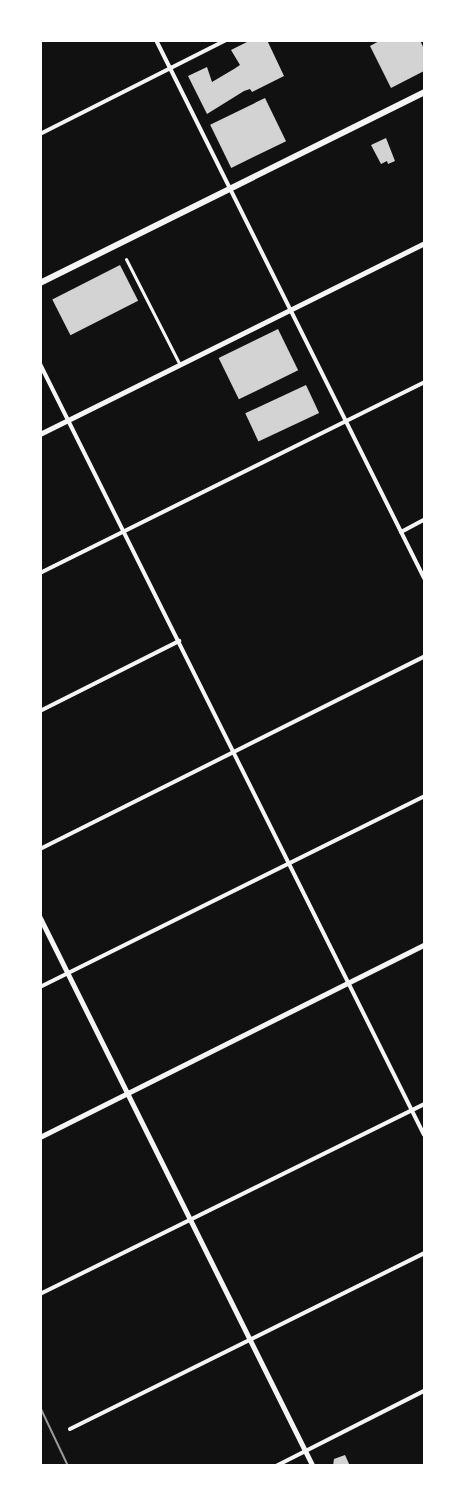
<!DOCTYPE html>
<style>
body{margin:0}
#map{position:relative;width:465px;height:1506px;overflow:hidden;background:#111;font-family:"Exo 2",sans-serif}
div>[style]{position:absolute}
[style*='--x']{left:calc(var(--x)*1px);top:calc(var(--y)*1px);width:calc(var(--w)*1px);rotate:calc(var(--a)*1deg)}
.building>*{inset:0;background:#d3d3d3;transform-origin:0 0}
.pedestrian>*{height:3px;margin:-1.5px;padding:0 1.5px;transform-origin:1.5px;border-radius:1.5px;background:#f5f5f5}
.minor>*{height:4px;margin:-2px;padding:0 2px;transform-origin:2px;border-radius:2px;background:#f5f5f5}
.tertiary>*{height:4.5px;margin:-2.25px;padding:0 2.25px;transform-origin:2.25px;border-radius:2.25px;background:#f5f5f5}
.primary>*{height:6px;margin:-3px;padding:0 3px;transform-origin:3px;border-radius:3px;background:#f5f5f5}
.rail>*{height:2px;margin:-1px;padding:0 1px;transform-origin:1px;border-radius:1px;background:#9a9a9a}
span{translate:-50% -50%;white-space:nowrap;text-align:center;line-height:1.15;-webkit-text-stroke:5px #fff;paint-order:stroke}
.frame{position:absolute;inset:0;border:42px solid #fff;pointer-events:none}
</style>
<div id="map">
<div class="building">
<div style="clip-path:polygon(251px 40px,267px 40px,284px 76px,252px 92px,250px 89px,244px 91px,207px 114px,188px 76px,207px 67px,212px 82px,234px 69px,240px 65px,231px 50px)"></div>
<div style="clip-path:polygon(381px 40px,420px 40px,424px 49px,424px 71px,391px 88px,370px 46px)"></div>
<div style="left:265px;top:98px;width:48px;height:61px;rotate:64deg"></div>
<div style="clip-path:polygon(386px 138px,395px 161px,388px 164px,387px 161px,381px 164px,371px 145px)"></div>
<div style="left:120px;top:265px;width:40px;height:76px;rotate:63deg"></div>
<div style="left:278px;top:329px;width:46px;height:66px;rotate:64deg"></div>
<div style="left:306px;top:385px;width:31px;height:67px;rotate:65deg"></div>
<div style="clip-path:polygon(345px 1455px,350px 1466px,333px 1466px,334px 1459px)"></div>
</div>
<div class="pedestrian">
<div style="--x:126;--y:259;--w:119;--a:63"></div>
</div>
<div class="minor">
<div style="--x:156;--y:40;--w:601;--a:63.52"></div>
<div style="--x:40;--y:134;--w:208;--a:-26.8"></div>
<div style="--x:40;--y:364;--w:861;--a:63.52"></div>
<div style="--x:401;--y:532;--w:26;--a:-28"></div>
<div style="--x:40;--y:573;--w:429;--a:-26.4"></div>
<div style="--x:40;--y:711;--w:156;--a:-26.7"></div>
<div style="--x:40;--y:849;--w:429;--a:-26.6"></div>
<div style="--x:40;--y:987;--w:429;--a:-26.4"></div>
<div style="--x:40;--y:1294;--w:428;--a:-26.3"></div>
<div style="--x:70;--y:1429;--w:395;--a:-26.4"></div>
<div style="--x:276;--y:1466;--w:166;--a:-26.9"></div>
</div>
<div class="tertiary">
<div style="--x:40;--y:434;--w:429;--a:-26.4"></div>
<div style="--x:40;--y:917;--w:613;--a:63.56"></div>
<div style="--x:40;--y:1137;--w:429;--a:-26.6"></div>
</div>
<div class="primary">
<div style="--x:40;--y:283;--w:429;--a:-26.4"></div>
</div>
<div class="rail">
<div style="--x:40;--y:1407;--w:65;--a:64.6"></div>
</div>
<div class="frame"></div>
</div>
